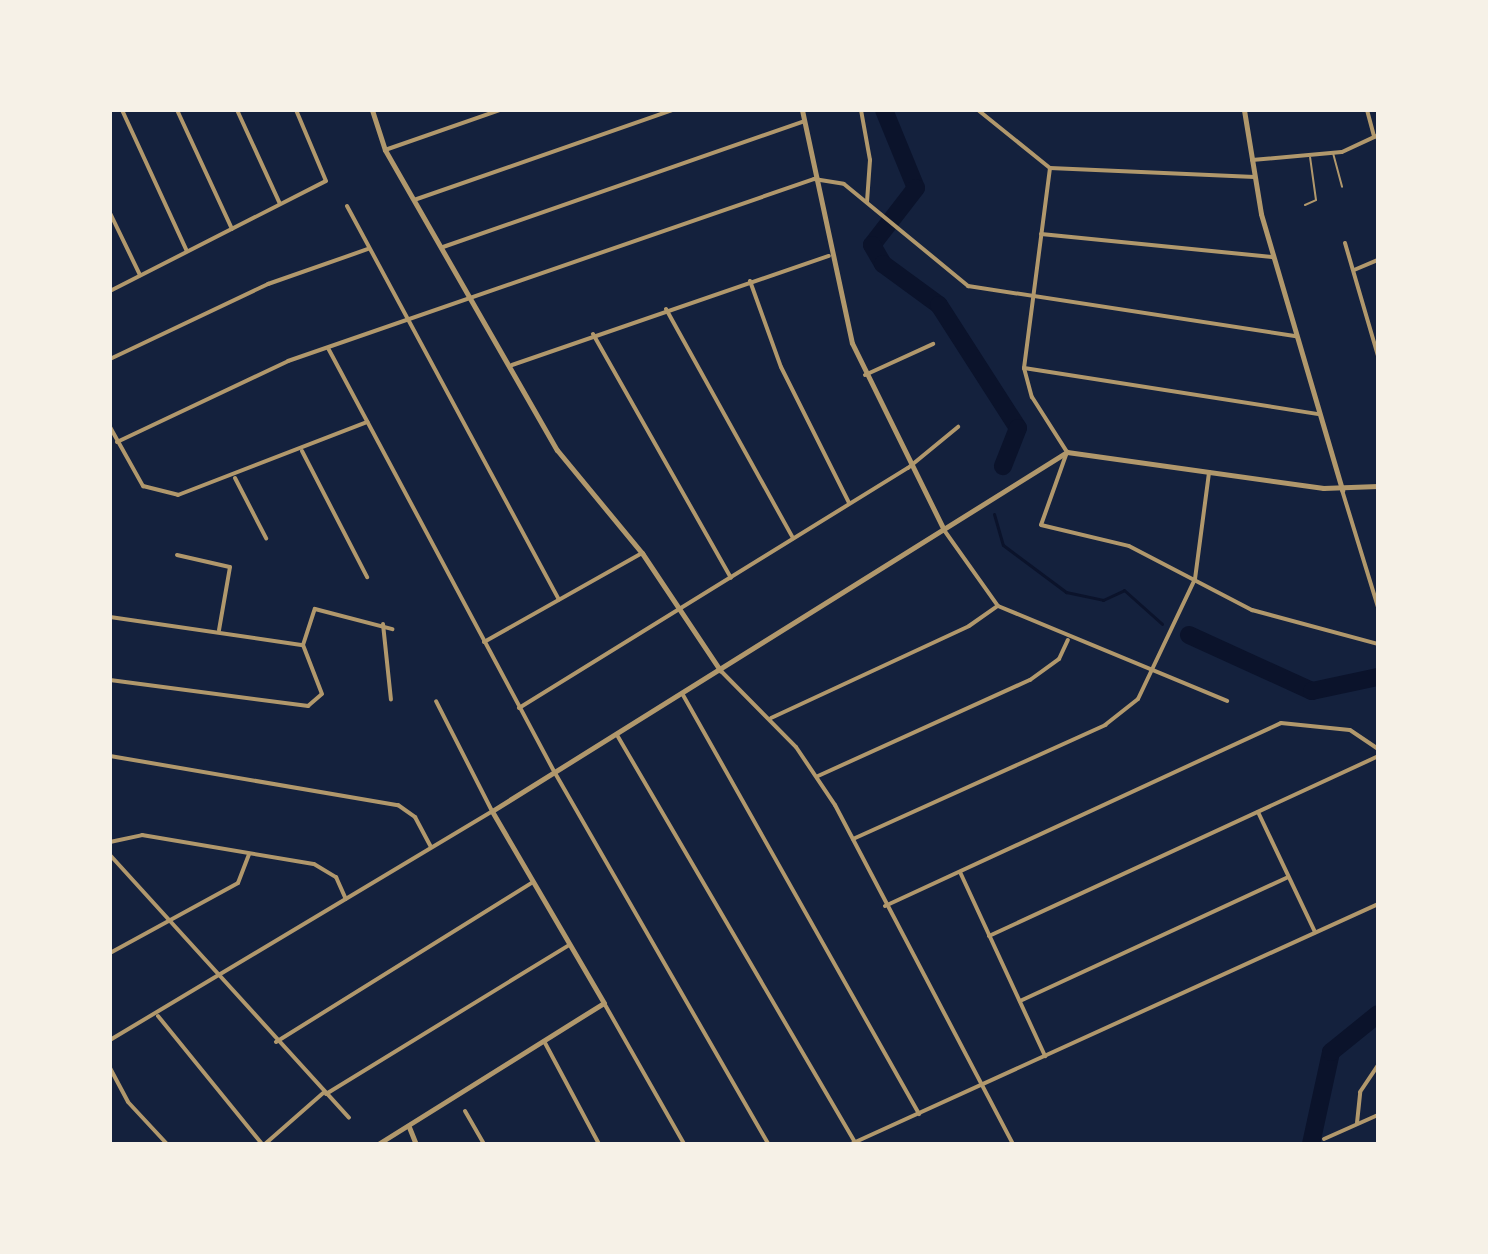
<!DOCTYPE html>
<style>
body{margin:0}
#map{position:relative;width:1488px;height:1254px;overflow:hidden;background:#14213d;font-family:"Roboto Serif",serif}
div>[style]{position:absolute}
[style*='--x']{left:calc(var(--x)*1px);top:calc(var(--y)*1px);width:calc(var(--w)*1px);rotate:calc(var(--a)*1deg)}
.stream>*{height:3px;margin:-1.5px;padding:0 1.5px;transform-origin:1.5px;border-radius:1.5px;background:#0b132b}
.river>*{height:18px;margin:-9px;padding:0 9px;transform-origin:9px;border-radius:9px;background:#0b132b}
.service>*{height:2px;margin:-1px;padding:0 1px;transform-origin:1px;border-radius:1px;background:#b1986c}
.minor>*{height:4px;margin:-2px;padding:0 2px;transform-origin:2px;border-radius:2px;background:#b1986c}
.tertiary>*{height:5px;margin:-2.5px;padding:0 2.5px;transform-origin:2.5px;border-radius:2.5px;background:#b1986c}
span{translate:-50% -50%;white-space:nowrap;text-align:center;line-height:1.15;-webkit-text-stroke:8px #f6f1e7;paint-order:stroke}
.frame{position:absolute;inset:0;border:112px solid #f6f1e7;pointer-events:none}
</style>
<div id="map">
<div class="stream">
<div style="--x:994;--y:514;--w:32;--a:74"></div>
<div style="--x:1003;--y:545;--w:79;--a:36.7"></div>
<div style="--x:1066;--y:592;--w:38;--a:12"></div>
<div style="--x:1103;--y:600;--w:23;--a:-25"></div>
<div style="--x:1124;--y:590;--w:51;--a:41.8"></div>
</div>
<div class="river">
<div style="--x:884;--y:110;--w:84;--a:67.7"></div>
<div style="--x:916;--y:188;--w:72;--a:127.7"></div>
<div style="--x:872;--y:245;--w:22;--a:60"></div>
<div style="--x:883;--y:264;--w:69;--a:36.2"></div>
<div style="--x:939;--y:305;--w:146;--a:57.3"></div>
<div style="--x:1018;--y:428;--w:41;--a:111.5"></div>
<div style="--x:1189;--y:635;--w:135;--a:24.5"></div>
<div style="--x:1312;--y:691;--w:67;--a:-12"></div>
<div style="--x:1311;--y:1144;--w:94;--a:-77.7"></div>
<div style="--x:1331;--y:1052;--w:60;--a:-39"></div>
</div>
<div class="service">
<div style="--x:1333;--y:153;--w:35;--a:75"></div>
<div style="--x:1305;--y:205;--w:12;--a:-24"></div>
<div style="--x:1316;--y:200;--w:43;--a:-97.9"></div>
</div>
<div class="minor">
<div style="--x:122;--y:110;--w:155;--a:65.3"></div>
<div style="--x:177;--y:110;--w:131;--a:65.2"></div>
<div style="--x:237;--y:110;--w:103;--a:65.4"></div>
<div style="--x:861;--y:110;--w:51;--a:79.8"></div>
<div style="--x:870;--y:160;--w:42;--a:94.1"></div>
<div style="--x:978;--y:110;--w:92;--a:38.9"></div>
<div style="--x:1050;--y:168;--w:205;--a:2.5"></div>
<div style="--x:1367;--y:110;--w:28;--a:75"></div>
<div style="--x:385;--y:150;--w:122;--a:-19.2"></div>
<div style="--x:1252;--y:160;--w:90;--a:-5.1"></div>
<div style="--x:1342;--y:152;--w:40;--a:-25"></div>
<div style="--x:1050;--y:168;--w:202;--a:97.4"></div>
<div style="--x:1024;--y:368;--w:30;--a:75"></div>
<div style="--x:1032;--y:397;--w:65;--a:57.5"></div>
<div style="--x:1067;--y:452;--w:77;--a:109.6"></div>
<div style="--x:1041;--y:525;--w:90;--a:13.4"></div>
<div style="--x:1129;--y:546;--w:139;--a:27.5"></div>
<div style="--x:1252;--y:610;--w:131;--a:15.1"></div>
<div style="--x:414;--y:200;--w:274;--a:-19.2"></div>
<div style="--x:347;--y:206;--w:447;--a:61.7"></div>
<div style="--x:110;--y:213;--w:69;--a:64.2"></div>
<div style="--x:1041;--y:234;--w:233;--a:5.7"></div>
<div style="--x:1345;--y:243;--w:118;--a:73.7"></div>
<div style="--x:443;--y:247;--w:382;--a:-19.2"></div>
<div style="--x:1354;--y:270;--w:26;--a:-23"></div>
<div style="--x:750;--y:281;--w:91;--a:70.2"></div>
<div style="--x:781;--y:367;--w:152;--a:63.4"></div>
<div style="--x:110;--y:291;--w:242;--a:-27"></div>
<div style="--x:326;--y:181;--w:77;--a:-112.9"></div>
<div style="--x:666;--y:309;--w:262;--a:61"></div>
<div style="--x:593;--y:334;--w:280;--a:60.5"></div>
<div style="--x:328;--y:348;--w:482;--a:61.9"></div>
<div style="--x:555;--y:773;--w:428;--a:60.1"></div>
<div style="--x:110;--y:359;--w:175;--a:-25.4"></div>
<div style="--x:268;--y:284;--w:106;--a:-19.3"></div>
<div style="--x:512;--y:365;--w:335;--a:-19"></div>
<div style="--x:1024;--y:368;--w:298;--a:8.9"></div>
<div style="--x:865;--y:375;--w:75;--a:-24.5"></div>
<div style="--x:110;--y:427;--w:68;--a:60.8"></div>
<div style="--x:143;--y:486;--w:36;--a:14"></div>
<div style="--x:178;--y:495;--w:203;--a:-21.1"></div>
<div style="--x:117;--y:442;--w:189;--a:-25.3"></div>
<div style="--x:288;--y:361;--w:557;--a:-19.09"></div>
<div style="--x:814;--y:179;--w:30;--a:9"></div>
<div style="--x:844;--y:184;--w:161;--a:39.4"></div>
<div style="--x:968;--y:286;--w:332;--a:8.7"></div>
<div style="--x:302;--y:451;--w:142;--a:62.7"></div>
<div style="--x:235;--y:478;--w:68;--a:62.7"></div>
<div style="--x:1342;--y:490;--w:122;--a:72.9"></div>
<div style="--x:944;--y:530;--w:93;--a:54.6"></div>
<div style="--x:998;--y:606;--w:248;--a:22.5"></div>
<div style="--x:177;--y:555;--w:54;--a:12.8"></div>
<div style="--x:230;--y:567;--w:64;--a:99.9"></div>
<div style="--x:110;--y:617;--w:195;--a:8.3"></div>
<div style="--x:383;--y:624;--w:76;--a:84"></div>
<div style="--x:484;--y:642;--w:181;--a:-29.4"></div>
<div style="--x:303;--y:645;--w:38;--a:-72"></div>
<div style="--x:315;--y:609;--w:80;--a:14.6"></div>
<div style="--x:720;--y:670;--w:108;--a:45.4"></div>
<div style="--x:796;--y:747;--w:70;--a:56.1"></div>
<div style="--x:835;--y:805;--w:383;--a:62.3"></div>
<div style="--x:110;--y:680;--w:200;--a:7.5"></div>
<div style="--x:308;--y:706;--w:18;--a:-41"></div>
<div style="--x:322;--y:694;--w:53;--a:-111.2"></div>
<div style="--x:683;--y:695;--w:481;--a:60.6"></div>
<div style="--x:519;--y:708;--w:457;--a:-31.7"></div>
<div style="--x:908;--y:468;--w:65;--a:-39.4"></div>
<div style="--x:771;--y:718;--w:218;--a:-24.9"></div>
<div style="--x:969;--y:626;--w:35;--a:-35"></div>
<div style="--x:617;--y:735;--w:474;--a:59.7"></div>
<div style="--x:110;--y:756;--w:292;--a:9.7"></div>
<div style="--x:398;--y:805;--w:21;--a:35"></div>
<div style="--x:415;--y:817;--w:34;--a:62"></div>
<div style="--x:818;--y:776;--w:233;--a:-24.4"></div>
<div style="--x:1030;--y:680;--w:36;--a:-36"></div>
<div style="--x:1059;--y:659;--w:21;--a:-65"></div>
<div style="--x:1258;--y:812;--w:133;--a:64.6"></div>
<div style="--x:853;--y:839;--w:277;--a:-24.3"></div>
<div style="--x:1105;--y:725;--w:42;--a:-38.2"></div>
<div style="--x:1138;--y:699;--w:133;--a:-64.6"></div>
<div style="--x:1195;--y:579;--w:108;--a:-82.5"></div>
<div style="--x:110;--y:842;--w:33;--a:-12"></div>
<div style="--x:142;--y:835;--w:174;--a:9.6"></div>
<div style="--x:314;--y:864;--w:26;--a:31"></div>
<div style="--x:336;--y:877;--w:24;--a:66"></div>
<div style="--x:110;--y:855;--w:355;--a:47.7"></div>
<div style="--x:960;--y:872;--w:203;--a:65.2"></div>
<div style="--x:885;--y:906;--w:436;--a:-24.8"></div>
<div style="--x:1281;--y:723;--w:69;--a:5.8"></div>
<div style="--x:1350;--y:730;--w:34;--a:34"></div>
<div style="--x:989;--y:936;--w:429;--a:-24.8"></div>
<div style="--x:110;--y:953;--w:146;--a:-28.7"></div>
<div style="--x:238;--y:883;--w:31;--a:-69"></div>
<div style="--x:1020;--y:1001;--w:295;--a:-24.8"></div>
<div style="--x:604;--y:1003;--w:162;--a:60.4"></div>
<div style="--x:158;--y:1016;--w:165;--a:50.9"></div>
<div style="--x:110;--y:1040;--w:445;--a:-30.9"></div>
<div style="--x:492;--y:811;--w:123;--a:-117"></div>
<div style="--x:544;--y:1041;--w:117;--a:61.9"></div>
<div style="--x:276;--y:1042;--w:303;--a:-31.9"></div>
<div style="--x:110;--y:1068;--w:38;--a:62"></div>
<div style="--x:128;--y:1102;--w:57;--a:47.1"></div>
<div style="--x:326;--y:1094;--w:285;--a:-31.5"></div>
<div style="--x:465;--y:1111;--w:38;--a:60"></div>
<div style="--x:1357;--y:1123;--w:31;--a:-84"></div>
<div style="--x:1360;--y:1092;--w:32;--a:-56"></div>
<div style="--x:1324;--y:1139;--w:59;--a:-24"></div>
<div style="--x:265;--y:1144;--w:77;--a:-41.3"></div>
<div style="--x:851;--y:1144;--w:579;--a:-24.48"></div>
</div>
<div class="tertiary">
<div style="--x:372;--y:110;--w:42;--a:72"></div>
<div style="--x:385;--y:150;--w:346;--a:60.2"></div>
<div style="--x:557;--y:450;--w:134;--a:50.5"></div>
<div style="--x:642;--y:553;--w:141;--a:56.3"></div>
<div style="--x:802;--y:110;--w:238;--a:77.9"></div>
<div style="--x:852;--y:343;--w:208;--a:63.8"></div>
<div style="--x:1244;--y:110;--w:105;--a:80.7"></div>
<div style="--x:1261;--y:214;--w:288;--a:73.6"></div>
<div style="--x:409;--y:1127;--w:18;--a:68"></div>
<div style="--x:378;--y:1144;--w:266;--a:-32"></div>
<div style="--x:604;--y:1003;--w:222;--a:-120.3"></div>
<div style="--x:492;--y:811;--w:678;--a:-31.98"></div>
<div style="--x:1067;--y:452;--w:259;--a:8"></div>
<div style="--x:1323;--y:488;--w:55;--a:-2.1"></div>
</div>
<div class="frame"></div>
</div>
